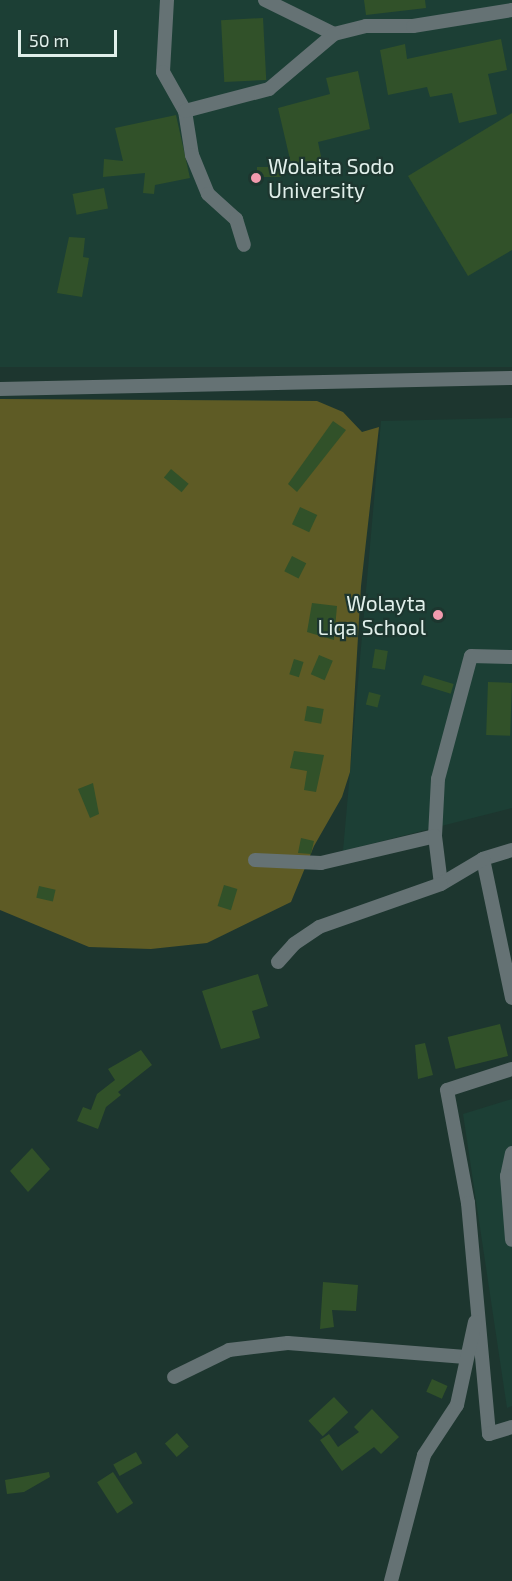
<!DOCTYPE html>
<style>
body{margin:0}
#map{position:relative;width:512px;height:1581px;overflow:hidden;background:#1d362f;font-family:"Exo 2",sans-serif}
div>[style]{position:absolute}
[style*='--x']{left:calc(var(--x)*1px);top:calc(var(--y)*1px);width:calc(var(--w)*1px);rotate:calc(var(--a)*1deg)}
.built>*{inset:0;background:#1c3f35;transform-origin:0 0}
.forest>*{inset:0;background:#5e5b25}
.building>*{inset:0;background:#315129;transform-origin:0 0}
.minor>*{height:14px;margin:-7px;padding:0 7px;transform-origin:7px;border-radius:7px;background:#657274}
.dots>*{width:16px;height:16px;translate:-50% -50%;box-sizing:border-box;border:3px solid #1d362f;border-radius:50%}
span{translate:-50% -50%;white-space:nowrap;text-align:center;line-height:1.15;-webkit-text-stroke:4.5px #1d362f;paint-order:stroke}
.poi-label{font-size:21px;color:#e0efea}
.left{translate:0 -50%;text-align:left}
.right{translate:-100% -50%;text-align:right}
.scale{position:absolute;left:18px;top:30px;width:99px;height:27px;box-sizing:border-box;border:3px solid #e0efea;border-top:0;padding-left:8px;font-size:18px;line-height:21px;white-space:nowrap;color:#e0efea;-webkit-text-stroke:4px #1d362f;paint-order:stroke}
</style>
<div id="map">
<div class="built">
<div style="left:0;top:0;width:512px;height:367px"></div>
<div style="clip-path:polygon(512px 418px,512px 808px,343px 851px,381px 421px)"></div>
<div style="clip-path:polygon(512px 1099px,512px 1406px,507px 1408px,463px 1114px)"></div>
</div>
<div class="forest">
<div style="clip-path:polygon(0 399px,317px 401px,343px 412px,362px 432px,379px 427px,361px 586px,350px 772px,342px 797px,314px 846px,291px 902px,207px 943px,151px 949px,89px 947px,0 910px)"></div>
</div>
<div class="building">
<div style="clip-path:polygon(364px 0,425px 0,426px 8px,366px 15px)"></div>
<div style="left:263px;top:18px;width:62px;height:42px;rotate:87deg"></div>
<div style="clip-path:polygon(501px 39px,507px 70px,488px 74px,497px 114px,459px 123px,452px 93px,430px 97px,427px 87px,388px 95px,380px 50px,405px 44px,407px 59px)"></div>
<div style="clip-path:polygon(358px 71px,370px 129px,318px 142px,322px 161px,292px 168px,278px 108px,330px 94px,326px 78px)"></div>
<div style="clip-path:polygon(512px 113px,512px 250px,468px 276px,408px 176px)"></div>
<div style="clip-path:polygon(176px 115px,190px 178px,155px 185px,154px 194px,143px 193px,145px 173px,103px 177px,104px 159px,123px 161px,115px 128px)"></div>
<div style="left:281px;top:167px;width:10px;height:24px;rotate:90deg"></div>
<div style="left:104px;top:188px;width:21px;height:32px;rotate:79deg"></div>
<div style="clip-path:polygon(69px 237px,85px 238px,83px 257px,89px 258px,82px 297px,57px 293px)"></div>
<div style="clip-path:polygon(333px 421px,346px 430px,297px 492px,288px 484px)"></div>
<div style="left:171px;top:469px;width:23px;height:11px;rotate:40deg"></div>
<div style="left:300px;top:507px;width:19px;height:19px;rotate:25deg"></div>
<div style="left:292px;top:556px;width:16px;height:17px;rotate:27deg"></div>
<div style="clip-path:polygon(312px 603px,337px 606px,334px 640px,307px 632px)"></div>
<div style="left:375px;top:649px;width:13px;height:19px;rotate:9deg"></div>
<div style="left:319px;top:655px;width:15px;height:21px;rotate:23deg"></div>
<div style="left:294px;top:659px;width:10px;height:16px;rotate:17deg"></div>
<div style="left:424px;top:675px;width:31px;height:10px;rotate:17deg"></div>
<div style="left:488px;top:682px;width:24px;height:53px;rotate:2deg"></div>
<div style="left:369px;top:692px;width:12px;height:13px;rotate:14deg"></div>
<div style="left:307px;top:706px;width:17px;height:15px;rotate:10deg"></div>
<div style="clip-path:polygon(294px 751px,324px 755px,316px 792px,304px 790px,307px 771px,290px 768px)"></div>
<div style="clip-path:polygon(93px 783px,99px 814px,90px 818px,78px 789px)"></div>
<div style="clip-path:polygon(301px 838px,314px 841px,311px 854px,298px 853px)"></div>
<div style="left:224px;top:885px;width:14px;height:22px;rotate:17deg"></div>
<div style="left:39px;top:886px;width:17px;height:12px;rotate:13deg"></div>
<div style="clip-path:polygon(258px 974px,268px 1006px,252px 1011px,260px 1038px,221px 1049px,202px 991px)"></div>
<div style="left:500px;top:1024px;width:33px;height:54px;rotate:76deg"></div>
<div style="clip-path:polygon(425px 1043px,433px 1075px,418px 1079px,415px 1045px)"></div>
<div style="clip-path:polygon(141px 1050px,152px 1065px,118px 1092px,121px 1095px,106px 1107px,98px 1129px,77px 1121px,83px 1107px,91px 1110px,97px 1094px,115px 1080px,108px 1069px)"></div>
<div style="clip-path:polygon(32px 1148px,50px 1169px,28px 1192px,10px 1171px)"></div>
<div style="clip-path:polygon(323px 1282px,358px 1285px,356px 1311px,332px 1310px,334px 1327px,320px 1329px)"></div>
<div style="left:432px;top:1379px;width:17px;height:14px;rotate:24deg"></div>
<div style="left:334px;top:1397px;width:21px;height:35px;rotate:47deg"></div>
<div style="clip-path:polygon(372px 1409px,399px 1437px,381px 1454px,374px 1447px,342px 1471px,320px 1440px,329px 1434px,338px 1447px,359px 1432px,354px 1427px)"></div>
<div style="left:177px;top:1433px;width:18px;height:16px;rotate:49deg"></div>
<div style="left:136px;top:1452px;width:13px;height:26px;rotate:61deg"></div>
<div style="clip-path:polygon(49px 1472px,50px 1477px,24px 1492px,7px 1494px,5px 1480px)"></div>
<div style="left:113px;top:1472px;width:37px;height:19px;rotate:57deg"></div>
</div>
<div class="minor">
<div style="--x:167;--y:0;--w:72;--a:93.2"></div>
<div style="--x:163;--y:72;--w:45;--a:60.6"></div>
<div style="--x:185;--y:111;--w:45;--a:81"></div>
<div style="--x:192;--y:155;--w:42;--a:67.7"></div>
<div style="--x:208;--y:194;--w:38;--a:42"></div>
<div style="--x:236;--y:219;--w:27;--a:73"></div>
<div style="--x:265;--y:0;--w:77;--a:26.2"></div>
<div style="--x:334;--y:34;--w:33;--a:-14"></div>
<div style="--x:366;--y:26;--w:47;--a:0"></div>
<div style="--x:413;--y:26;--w:100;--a:-9.2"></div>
<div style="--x:185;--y:111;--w:87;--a:-14.7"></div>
<div style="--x:269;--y:89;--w:85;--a:-40.2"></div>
<div style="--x:0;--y:389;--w:512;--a:-1.23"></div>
<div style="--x:435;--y:836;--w:57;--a:-87"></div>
<div style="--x:438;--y:779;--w:127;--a:-75"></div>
<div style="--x:471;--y:656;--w:41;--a:1.4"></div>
<div style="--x:512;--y:850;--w:30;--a:163"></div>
<div style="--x:483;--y:859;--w:142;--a:78.2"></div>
<div style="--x:255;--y:860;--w:66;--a:2.6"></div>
<div style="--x:321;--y:863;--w:117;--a:-13.3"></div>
<div style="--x:435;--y:836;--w:48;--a:82.9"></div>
<div style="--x:441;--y:884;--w:49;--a:-30.8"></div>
<div style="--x:278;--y:962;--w:24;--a:-48"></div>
<div style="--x:294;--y:944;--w:30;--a:-34"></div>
<div style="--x:319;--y:927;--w:129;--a:-19.4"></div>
<div style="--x:512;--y:1069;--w:68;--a:162.1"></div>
<div style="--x:447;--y:1090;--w:115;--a:79.5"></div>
<div style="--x:468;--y:1203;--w:232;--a:84.8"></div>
<div style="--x:489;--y:1434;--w:24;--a:-17"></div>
<div style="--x:512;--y:1153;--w:24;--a:102"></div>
<div style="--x:507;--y:1176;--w:64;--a:85.5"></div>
<div style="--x:174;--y:1377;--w:61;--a:-26.1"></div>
<div style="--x:229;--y:1350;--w:59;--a:-6.8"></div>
<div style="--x:288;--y:1343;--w:178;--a:4.5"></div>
<div style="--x:391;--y:1581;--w:130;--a:-75.3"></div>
<div style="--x:424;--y:1455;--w:60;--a:-56.6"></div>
<div style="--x:457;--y:1405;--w:85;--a:-77.8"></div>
</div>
<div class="dots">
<div style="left:256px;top:178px;background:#f29aae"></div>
<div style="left:438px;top:615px;background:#f29aae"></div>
</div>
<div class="poi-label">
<span class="left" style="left:268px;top:178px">Wolaita Sodo<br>University</span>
<span class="right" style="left:426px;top:615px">Wolayta<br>Liqa School</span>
</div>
<div class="scale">50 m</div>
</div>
